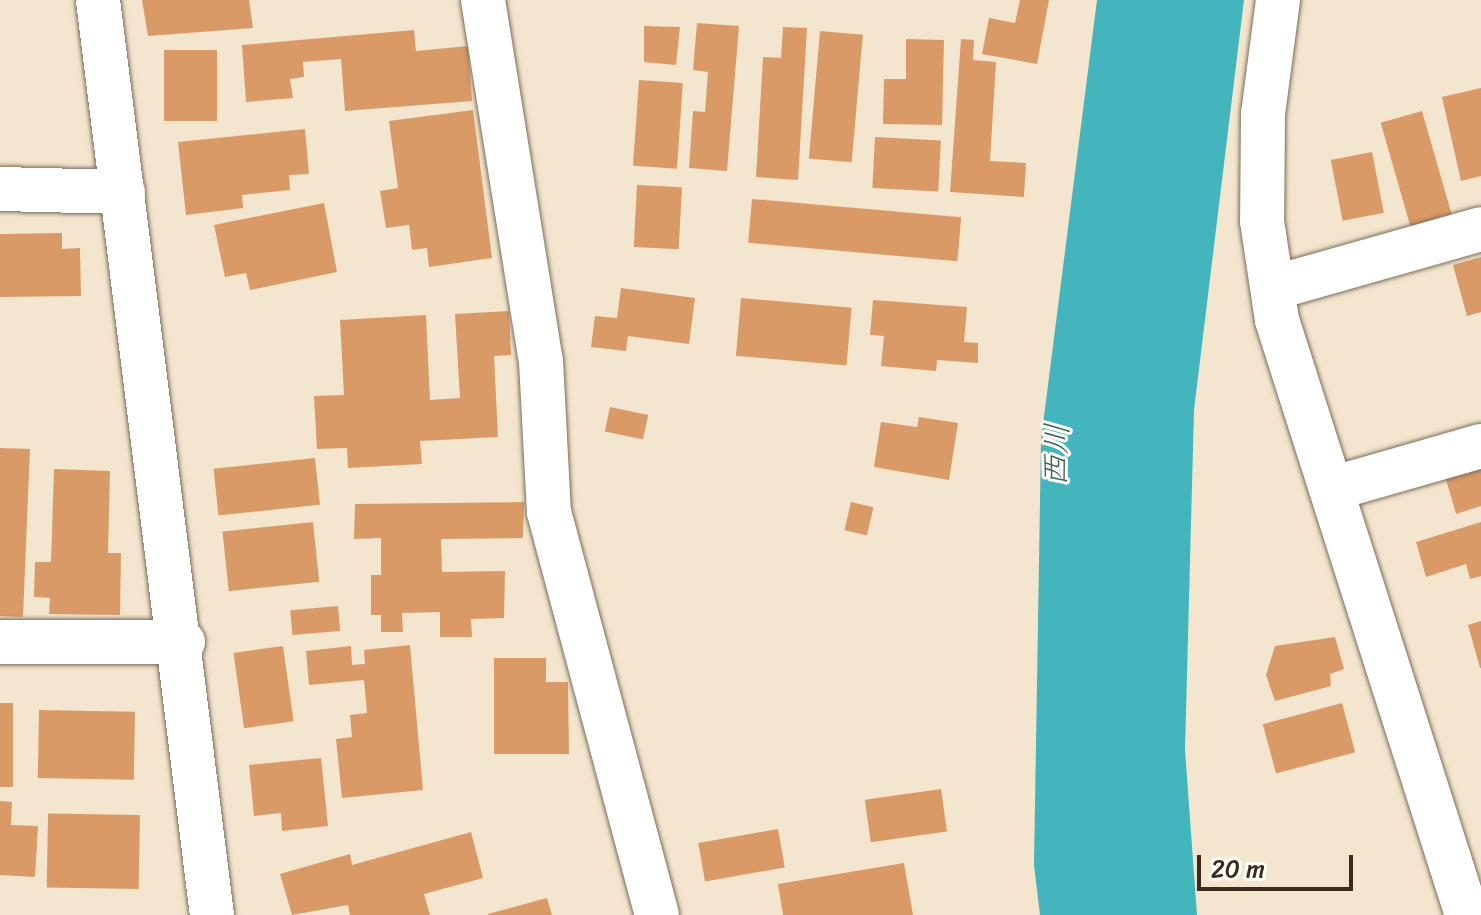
<!DOCTYPE html>
<meta charset="utf-8">
<style>
body{margin:0}
#map{position:relative;width:1481px;height:915px;overflow:hidden;background:#f4e6ce;font-family:Sriracha,"Klee One",sans-serif}
div>[style]{position:absolute}
[style*='--x']{left:calc(var(--x)*1px);top:calc(var(--y)*1px);width:calc(var(--w)*1px);rotate:calc(var(--a)*1deg)}
.water>*{inset:0;background:#45b5bd}
.building>*{inset:0;background:#da9a68;transform-origin:0 0}
.roads{filter:drop-shadow(0 0 2px #7c6c5c) drop-shadow(0 0 2px #7c6c5c)}
.minor>*{height:44px;margin:-22px;padding:0 22px;transform-origin:22px;border-radius:22px;background:#fff}
span{translate:-50% -50%;white-space:nowrap;text-align:center;line-height:1.15;-webkit-text-stroke:6px #fdfcf7;paint-order:stroke}
.water-label{font-size:32px;color:#3f625e;font-style:italic}
.scale{position:absolute;left:1197px;top:855px;width:156px;height:36px;box-sizing:border-box;border:4px solid #3b2a1e;border-top:0;padding-left:10px;font-size:24px;line-height:28px;white-space:nowrap;color:#3b2a1e;-webkit-text-stroke:6px #fdfcf7;paint-order:stroke}
</style>
<div id="map">
<div class="water">
<div style="clip-path:polygon(1097px 0,1244px 0,1194px 410px,1185px 750px,1197px 915px,1040px 915px,1034px 865px,1041px 440px)"></div>
</div>
<div class="building">
<div style="clip-path:polygon(142px 0,249px 0,253px 28px,148px 36px)"></div>
<div style="clip-path:polygon(1020px 0,1049px 0,1037px 64px,982px 54px,989px 18px,1015px 23px)"></div>
<div style="clip-path:polygon(697px 23px,739px 26px,727px 171px,689px 168px,693px 111px,705px 112px,708px 72px,693px 70px)"></div>
<div style="clip-path:polygon(644px 26px,680px 27px,676px 65px,644px 62px)"></div>
<div style="clip-path:polygon(783px 27px,807px 28px,798px 180px,756px 177px,763px 57px,781px 58px)"></div>
<div style="clip-path:polygon(414px 30px,416px 51px,468px 46px,472px 101px,345px 111px,341px 59px,303px 62px,304px 77px,290px 79px,293px 98px,246px 102px,242px 45px)"></div>
<div style="left:820px;top:31px;width:43px;height:128px;rotate:5deg"></div>
<div style="clip-path:polygon(906px 39px,944px 40px,942px 125px,883px 124px,884px 79px,906px 79px)"></div>
<div style="clip-path:polygon(961px 39px,974px 40px,973px 60px,996px 62px,990px 161px,1026px 163px,1024px 197px,950px 192px)"></div>
<div style="left:164px;top:50px;width:53px;height:71px"></div>
<div style="left:639px;top:80px;width:44px;height:86px;rotate:4deg"></div>
<div style="clip-path:polygon(1481px 88px,1481px 176px,1461px 181px,1442px 97px)"></div>
<div style="clip-path:polygon(473px 110px,492px 258px,429px 267px,427px 248px,412px 250px,409px 225px,386px 228px,380px 191px,398px 188px,389px 121px)"></div>
<div style="left:1422px;top:111px;width:111px;height:43px;rotate:74deg"></div>
<div style="clip-path:polygon(305px 129px,309px 174px,289px 175px,290px 190px,242px 195px,243px 208px,186px 215px,178px 142px)"></div>
<div style="left:875px;top:137px;width:66px;height:51px;rotate:3deg"></div>
<div style="left:1372px;top:152px;width:62px;height:42px;rotate:79deg"></div>
<div style="left:637px;top:185px;width:45px;height:62px;rotate:3deg"></div>
<div style="left:752px;top:199px;width:210px;height:44px;rotate:5deg"></div>
<div style="clip-path:polygon(324px 203px,337px 272px,250px 290px,246px 273px,225px 277px,214px 225px)"></div>
<div style="clip-path:polygon(62px 233px,62px 249px,80px 248px,81px 296px,0 297px,0 234px)"></div>
<div style="clip-path:polygon(1481px 257px,1481px 312px,1467px 316px,1453px 265px)"></div>
<div style="clip-path:polygon(621px 288px,695px 298px,689px 344px,628px 336px,626px 351px,591px 347px,595px 316px,617px 318px)"></div>
<div style="left:741px;top:298px;width:111px;height:58px;rotate:5deg"></div>
<div style="clip-path:polygon(873px 300px,967px 307px,964px 342px,978px 343px,978px 363px,937px 360px,936px 371px,881px 366px,884px 336px,870px 335px)"></div>
<div style="clip-path:polygon(509px 311px,511px 355px,494px 356px,498px 437px,420px 441px,422px 464px,348px 468px,347px 448px,317px 449px,314px 396px,344px 395px,340px 320px,426px 315px,430px 400px,460px 398px,455px 314px)"></div>
<div style="left:610px;top:407px;width:39px;height:25px;rotate:12deg"></div>
<div style="clip-path:polygon(919px 417px,958px 423px,949px 480px,874px 467px,881px 422px,917px 427px)"></div>
<div style="clip-path:polygon(0 448px,30px 449px,23px 617px,0 616px)"></div>
<div style="left:315px;top:458px;width:47px;height:102px;rotate:84deg"></div>
<div style="clip-path:polygon(1481px 466px,1481px 506px,1456px 514px,1445px 476px)"></div>
<div style="clip-path:polygon(54px 469px,110px 471px,108px 553px,121px 553px,120px 615px,49px 614px,50px 598px,34px 597px,35px 562px,51px 562px)"></div>
<div style="clip-path:polygon(524px 502px,523px 538px,441px 539px,442px 572px,505px 571px,504px 618px,471px 619px,472px 637px,440px 637px,440px 612px,402px 613px,403px 632px,381px 632px,381px 615px,371px 615px,371px 575px,381px 575px,381px 538px,354px 539px,355px 504px)"></div>
<div style="left:851px;top:502px;width:23px;height:29px;rotate:13deg"></div>
<div style="left:313px;top:522px;width:60px;height:91px;rotate:84deg"></div>
<div style="clip-path:polygon(1481px 522px,1481px 576px,1470px 579px,1466px 564px,1426px 577px,1416px 542px)"></div>
<div style="left:338px;top:606px;width:25px;height:48px;rotate:85deg"></div>
<div style="clip-path:polygon(1481px 621px,1481px 668px,1480px 668px,1468px 625px)"></div>
<div style="clip-path:polygon(1335px 637px,1344px 669px,1330px 674px,1331px 686px,1275px 701px,1266px 675px,1275px 646px)"></div>
<div style="clip-path:polygon(410px 645px,423px 790px,342px 798px,336px 739px,352px 737px,350px 715px,367px 713px,364px 680px,309px 685px,306px 651px,351px 646px,352px 665px,365px 664px,364px 650px)"></div>
<div style="left:283px;top:646px;width:76px;height:50px;rotate:82deg"></div>
<div style="clip-path:polygon(494px 658px,546px 658px,546px 682px,568px 682px,569px 754px,494px 754px)"></div>
<div style="left:0;top:703px;width:13px;height:84px"></div>
<div style="left:1342px;top:703px;width:51px;height:82px;rotate:75deg"></div>
<div style="left:39px;top:710px;width:96px;height:68px;rotate:1deg"></div>
<div style="clip-path:polygon(321px 758px,328px 826px,282px 831px,281px 813px,254px 816px,249px 765px)"></div>
<div style="left:941px;top:789px;width:43px;height:77px;rotate:82deg"></div>
<div style="clip-path:polygon(0 801px,12px 802px,11px 825px,38px 826px,35px 877px,0 875px)"></div>
<div style="left:140px;top:815px;width:74px;height:92px;rotate:91deg"></div>
<div style="left:778px;top:829px;width:39px;height:81px;rotate:80deg"></div>
<div style="clip-path:polygon(471px 832px,483px 878px,424px 894px,430px 915px,350px 915px,348px 905px,292px 915px,280px 874px,350px 854px,352px 865px)"></div>
<div style="clip-path:polygon(904px 863px,913px 915px,783px 915px,778px 884px)"></div>
<div style="clip-path:polygon(547px 898px,552px 915px,488px 915px,488px 914px)"></div>
</div>
<div class="roads">
<div class="minor">
<div style="--x:98;--y:0;--w:922;--a:82.9"></div>
<div style="--x:483;--y:0;--w:366;--a:80.9"></div>
<div style="--x:541;--y:361;--w:151;--a:87"></div>
<div style="--x:549;--y:512;--w:417;--a:75"></div>
<div style="--x:1278;--y:0;--w:115;--a:97.5"></div>
<div style="--x:1263;--y:114;--w:107;--a:90.5"></div>
<div style="--x:1262;--y:221;--w:100;--a:81.4"></div>
<div style="--x:1277;--y:320;--w:625;--a:72.29"></div>
<div style="--x:0;--y:189;--w:123;--a:1.4"></div>
<div style="--x:1273;--y:288;--w:216;--a:-15.8"></div>
<div style="--x:1331;--y:489;--w:156;--a:-16"></div>
<div style="--x:0;--y:642;--w:183;--a:0"></div>
</div>
</div>
<div class="water-label">
<span style="left:1057px;top:455px;rotate:-88deg">西川</span>
</div>
<div class="scale">20 m</div>
</div>
